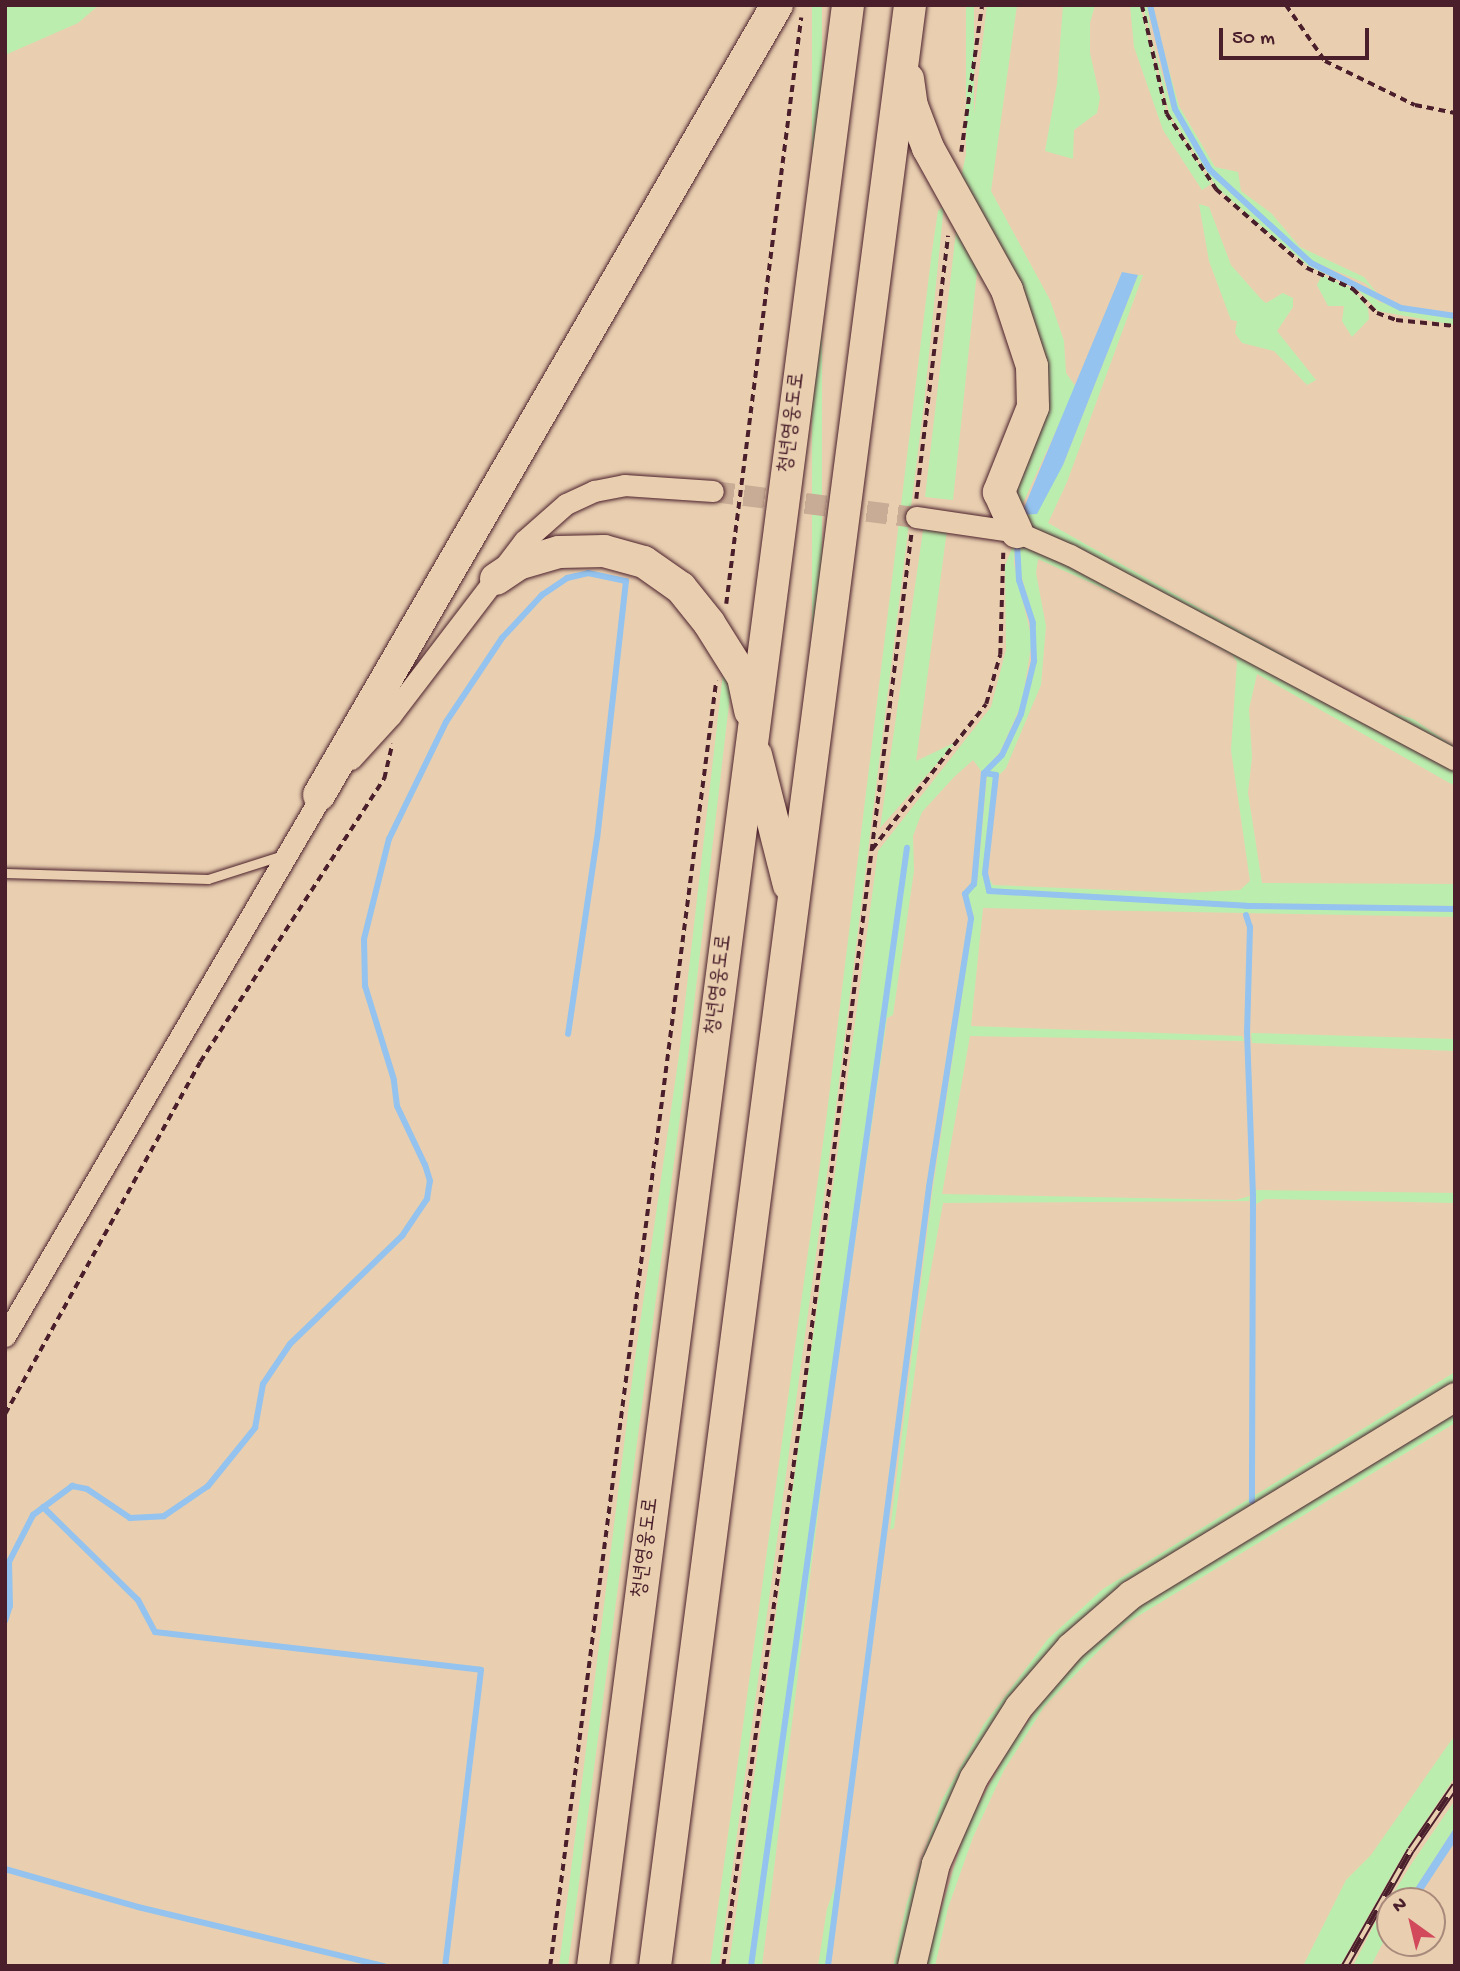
<!DOCTYPE html>
<meta charset="utf-8">
<style>
body{margin:0}
#map{position:relative;width:1460px;height:1971px;overflow:hidden;background:#e9cfb0;font-family:"Gochi Hand","Poor Story",sans-serif}
div>[style]{position:absolute}
[style*='--x']{left:calc(var(--x)*1px);top:calc(var(--y)*1px);width:calc(var(--w)*1px);rotate:calc(var(--a)*1deg)}
.green>*{inset:0;background:#bbeeae;transform-origin:0 0}
.water>*{inset:0;background:#93c3ee}
.stream>*{height:6px;margin:-3px;padding:0 3px;transform-origin:3px;border-radius:3px;background:#93c3ee}
.tertiary-tunnel>*{height:21px;margin-top:-10.5px;transform-origin:0;background:repeating-linear-gradient(90deg,#c9ac95 0 21px,transparent 0 31px)}
.path>*{height:3.5px;margin-top:-1.75px;transform-origin:0;background:repeating-linear-gradient(90deg,#4a1f2b 0 7px,transparent 0 12px)}
.roads{filter:drop-shadow(0 0 2px #4a1f2b) drop-shadow(0 0 2px #4a1f2b)}
.service>*{height:9px;margin:-4.5px;padding:0 4.5px;transform-origin:4.5px;border-radius:4.5px;background:#e9cfb0}
.tertiary>*{height:21px;margin:-10.5px;padding:0 10.5px;transform-origin:10.5px;border-radius:10.5px;background:#e9cfb0}
.primary>*{height:28px;margin:-14px;padding:0 14px;transform-origin:14px;border-radius:14px;background:#e9cfb0}
.motorway>*{height:32px;margin:-16px;padding:0 16px;transform-origin:16px;border-radius:16px;background:#e9cfb0}
.rail>*{height:8px;margin-top:-4px;transform-origin:0;background:repeating-linear-gradient(90deg,#e9cfb0 0 16px,#4a1f2b 0 32px);box-sizing:border-box;border-block:2px solid #4a1f2b}
span{translate:-50% -50%;white-space:nowrap;text-align:center;line-height:1.15;-webkit-text-stroke:5px #e9cfb0;paint-order:stroke}
.street-label{font-size:21px;color:#4a1f2b}
.frame{position:absolute;inset:0;border:7px solid #4a1f2b;pointer-events:none}
.north{position:absolute;left:1376px;top:1887px;width:70px;height:70px;box-sizing:border-box;background:#e9cfb0;border:2px solid #a9897b;border-radius:50%;rotate:326deg;font-size:19px;font-weight:700;line-height:28px;text-align:center;color:#4a1f2b}
.north::after{content:'';display:block;margin:auto;width:24px;height:32px;background:#d1495b;clip-path:polygon(50% 0,100% 100%,50% 72%,0 100%)}
.scale{position:absolute;left:1219px;top:28px;width:150px;height:32px;box-sizing:border-box;border:4px solid #4a1f2b;border-top:0;padding-left:9px;font-size:21px;line-height:24px;white-space:nowrap;color:#4a1f2b;-webkit-text-stroke:5px #e9cfb0;paint-order:stroke}
</style>
<div id="map">
<div class="green">
<div style="clip-path:polygon(5px 5px,99px 5px,78px 23px,5px 55px)"></div>
<div style="left:812px;top:5px;width:10px;height:639px"></div>
<div style="left:966px;top:5px;width:8px;height:161px"></div>
<div style="clip-path:polygon(987px 5px,1017px 5px,991px 191px,1050px 300px,1064px 341px,1066px 373px,1076px 387px,1018px 514px,1063px 465px,1138px 275px,1143px 275px,1067px 482px,1048px 523px,1376px 707px,1413px 719px,1455px 747px,1455px 752px,1019px 522px,1009px 501px,1038px 424px,959px 186px,973px 123px)"></div>
<div style="clip-path:polygon(1063px 5px,1095px 5px,1090px 23px,1090px 53px,1100px 98px,1097px 113px,1074px 130px,1073px 159px,1045px 151px,1057px 84px)"></div>
<div style="clip-path:polygon(1130px 5px,1140px 5px,1167px 114px,1211px 184px,1202px 190px,1163px 130px,1134px 47px)"></div>
<div style="clip-path:polygon(1143px 5px,1147px 5px,1151px 36px,1172px 109px,1209px 171px,1310px 264px,1363px 287px,1379px 302px,1455px 318px,1455px 325px,1378px 311px,1355px 287px,1308px 266px,1217px 188px,1169px 113px)"></div>
<div style="clip-path:polygon(1151px 5px,1179px 106px,1215px 167px,1238px 172px,1241px 191px,1271px 213px,1300px 247px,1364px 277px,1381px 298px,1365px 283px,1312px 261px,1211px 169px,1176px 108px,1155px 35px)"></div>
<div style="clip-path:polygon(1199px 204px,1209px 207px,1231px 265px,1261px 299px,1266px 303px,1283px 293px,1293px 298px,1293px 307px,1277px 331px,1316px 380px,1307px 385px,1274px 351px,1242px 343px,1235px 333px,1237px 321px,1231px 320px,1209px 261px)"></div>
<div style="clip-path:polygon(944px 205px,924px 403px,834px 1122px,719px 1966px,710px 1966px,826px 1121px,932px 251px,938px 211px)"></div>
<div style="clip-path:polygon(958px 215px,1011px 317px,977px 272px,953px 500px,925px 497px)"></div>
<div style="clip-path:polygon(1322px 275px,1353px 289px,1368px 308px,1369px 319px,1352px 337px,1342px 321px,1344px 306px,1328px 306px,1317px 285px)"></div>
<div style="clip-path:polygon(924px 524px,947px 530px,916px 761px,956px 742px,880px 828px)"></div>
<div style="clip-path:polygon(1019px 539px,1455px 771px,1455px 786px,1257px 674px,1249px 709px,1252px 757px,1248px 793px,1262px 883px,1455px 884px,1455px 906px,1239px 903px,990px 889px,986px 873px,993px 885px,1185px 893px,1240px 890px,1250px 881px,1231px 750px,1237px 662px,1232px 655px,1129px 600px,1038px 559px,1036px 573px,1046px 626px,1041px 685px,1006px 768px,997px 777px,997px 773px,987px 772px,1004px 755px,1023px 715px,1036px 661px,1035px 622px,1019px 568px)"></div>
<div style="clip-path:polygon(1015px 540px,1014px 564px,1032px 640px,1022px 703px,1000px 752px,982px 772px,973px 760px,954px 777px,922px 812px,913px 836px,914px 871px,893px 1015px,887px 1018px,830px 1416px,762px 1966px,729px 1966px,878px 851px,991px 707px,1006px 650px,1005px 566px)"></div>
<div style="clip-path:polygon(724px 665px,731px 687px,688px 1056px,568px 1966px,559px 1966px,634px 1365px,679px 1055px)"></div>
<div style="clip-path:polygon(987px 775px,994px 776px,983px 873px,988px 893px,1240px 907px,1455px 912px,1455px 917px,983px 908px,971px 1026px,1242px 1036px,1244px 1041px,970px 1036px,942px 1194px,1236px 1200px,1250px 1196px,1249px 1201px,943px 1203px,922px 1318px,894px 1528px,890px 1530px,932px 1194px,974px 916px,967px 896px,977px 884px)"></div>
<div style="clip-path:polygon(1251px 1033px,1455px 1039px,1455px 1051px,1252px 1043px)"></div>
<div style="clip-path:polygon(1255px 1190px,1455px 1193px,1455px 1203px,1265px 1199px,1256px 1204px)"></div>
<div style="clip-path:polygon(1455px 1372px,1455px 1385px,1031px 1673px,903px 1966px,893px 1966px,907px 1902px,942px 1800px,984px 1724px,1048px 1639px,1103px 1589px)"></div>
<div style="clip-path:polygon(1455px 1410px,1455px 1423px,1125px 1624px,1062px 1688px,1044px 1707px,1004px 1770px,973px 1837px,948px 1908px,935px 1966px,924px 1966px,966px 1828px,1009px 1748px,1061px 1674px,1139px 1606px)"></div>
<div style="clip-path:polygon(1455px 1735px,1455px 1777px,1403px 1855px,1340px 1966px,1303px 1966px,1346px 1880px,1371px 1855px)"></div>
<div style="clip-path:polygon(1455px 1800px,1455px 1827px,1407px 1901px,1390px 1901px,1390px 1929px,1371px 1966px,1353px 1966px,1375px 1923px,1412px 1863px)"></div>
<div style="clip-path:polygon(836px 1884px,826px 1966px,818px 1966px,827px 1909px)"></div>
</div>
<div class="water">
<div style="clip-path:polygon(1122px 272px,1138px 275px,1063px 465px,1037px 514px,1021px 515px)"></div>
<div style="clip-path:polygon(1455px 1827px,1455px 1842px,1416px 1901px,1407px 1901px)"></div>
</div>
<div class="stream">
<div style="--x:1150;--y:5;--w:107;--a:76.5"></div>
<div style="--x:1175;--y:109;--w:70;--a:60.2"></div>
<div style="--x:1210;--y:170;--w:137;--a:42.6"></div>
<div style="--x:1311;--y:263;--w:101;--a:26.6"></div>
<div style="--x:1401;--y:308;--w:55;--a:8.4"></div>
<div style="--x:984;--y:773;--w:12;--a:9"></div>
<div style="--x:996;--y:775;--w:99;--a:96.4"></div>
<div style="--x:985;--y:873;--w:18;--a:77"></div>
<div style="--x:989;--y:891;--w:258;--a:3.3"></div>
<div style="--x:1247;--y:906;--w:208;--a:0.8"></div>
<div style="--x:1246;--y:915;--w:13;--a:72"></div>
<div style="--x:1250;--y:927;--w:105;--a:91.6"></div>
<div style="--x:1247;--y:1032;--w:164;--a:87.9"></div>
<div style="--x:1253;--y:1196;--w:305;--a:90.2"></div>
<div style="--x:43;--y:1507;--w:133;--a:44.4"></div>
<div style="--x:138;--y:1600;--w:36;--a:62"></div>
<div style="--x:155;--y:1632;--w:328;--a:6.6"></div>
<div style="--x:481;--y:1670;--w:298;--a:96.9"></div>
<div style="--x:5;--y:1621;--w:16;--a:-72"></div>
<div style="--x:10;--y:1606;--w:44;--a:-91.3"></div>
<div style="--x:9;--y:1562;--w:53;--a:-62.9"></div>
<div style="--x:33;--y:1515;--w:49;--a:-36.6"></div>
<div style="--x:72;--y:1486;--w:15;--a:11"></div>
<div style="--x:87;--y:1489;--w:52;--a:34"></div>
<div style="--x:130;--y:1518;--w:34;--a:-3"></div>
<div style="--x:164;--y:1516;--w:53;--a:-34.3"></div>
<div style="--x:208;--y:1486;--w:75;--a:-51"></div>
<div style="--x:255;--y:1428;--w:45;--a:-79.7"></div>
<div style="--x:263;--y:1384;--w:48;--a:-56"></div>
<div style="--x:290;--y:1344;--w:156;--a:-44"></div>
<div style="--x:402;--y:1236;--w:45;--a:-56"></div>
<div style="--x:427;--y:1199;--w:18;--a:-81"></div>
<div style="--x:430;--y:1181;--w:17;--a:-107"></div>
<div style="--x:425;--y:1165;--w:65;--a:-115.4"></div>
<div style="--x:397;--y:1106;--w:26;--a:-97"></div>
<div style="--x:394;--y:1080;--w:98;--a:-107.1"></div>
<div style="--x:365;--y:986;--w:47;--a:-91.2"></div>
<div style="--x:364;--y:939;--w:103;--a:-76"></div>
<div style="--x:389;--y:839;--w:130;--a:-64"></div>
<div style="--x:446;--y:722;--w:101;--a:-56.3"></div>
<div style="--x:502;--y:638;--w:59;--a:-47.1"></div>
<div style="--x:542;--y:595;--w:30;--a:-34"></div>
<div style="--x:567;--y:578;--w:22;--a:-13"></div>
<div style="--x:588;--y:573;--w:39;--a:12"></div>
<div style="--x:626;--y:581;--w:259;--a:96.4"></div>
<div style="--x:597;--y:838;--w:198;--a:98.4"></div>
<div style="--x:5;--y:1869;--w:138;--a:15.9"></div>
<div style="--x:138;--y:1907;--w:253;--a:13.5"></div>
<div style="--x:751;--y:1966;--w:1129;--a:-82.06"></div>
<div style="--x:828;--y:1966;--w:786;--a:-82.61"></div>
<div style="--x:929;--y:1187;--w:272;--a:-81.1"></div>
<div style="--x:971;--y:918;--w:25;--a:-104"></div>
<div style="--x:965;--y:894;--w:13;--a:-48"></div>
<div style="--x:974;--y:884;--w:111;--a:-84.9"></div>
<div style="--x:984;--y:773;--w:25;--a:-45"></div>
<div style="--x:1002;--y:755;--w:45;--a:-65.1"></div>
<div style="--x:1021;--y:714;--w:55;--a:-76.2"></div>
<div style="--x:1034;--y:661;--w:38;--a:-92"></div>
<div style="--x:1033;--y:623;--w:45;--a:-108"></div>
<div style="--x:1019;--y:580;--w:33;--a:-93"></div>
</div>
<div class="tertiary-tunnel">
<div style="--x:713;--y:491;--w:205;--a:7.3"></div>
</div>
<div class="path">
<div style="--x:1142;--y:5;--w:112;--a:77.1"></div>
<div style="--x:1167;--y:114;--w:90;--a:56.8"></div>
<div style="--x:1216;--y:189;--w:121;--a:41"></div>
<div style="--x:1307;--y:268;--w:51;--a:24.5"></div>
<div style="--x:1353;--y:289;--w:34;--a:45"></div>
<div style="--x:1377;--y:313;--w:20;--a:20"></div>
<div style="--x:1396;--y:320;--w:59;--a:5.8"></div>
<div style="--x:1286;--y:5;--w:68;--a:55.1"></div>
<div style="--x:1325;--y:61;--w:100;--a:26.1"></div>
<div style="--x:1415;--y:105;--w:41;--a:11.3"></div>
<div style="--x:961;--y:152;--w:148;--a:-81.9"></div>
<div style="--x:916;--y:499;--w:265;--a:-83.1"></div>
<div style="--x:726;--y:604;--w:591;--a:-82.71"></div>
<div style="--x:872;--y:849;--w:184;--a:-51.8"></div>
<div style="--x:986;--y:704;--w:51;--a:-74.1"></div>
<div style="--x:1000;--y:655;--w:102;--a:-88.3"></div>
<div style="--x:5;--y:1414;--w:402;--a:-61"></div>
<div style="--x:200;--y:1062;--w:338;--a:-57"></div>
<div style="--x:384;--y:779;--w:36;--a:-77"></div>
<div style="--x:550;--y:1966;--w:1296;--a:-82.64"></div>
<div style="--x:723;--y:1966;--w:560;--a:-82"></div>
<div style="--x:801;--y:1411;--w:883;--a:-82.84"></div>
</div>
<div class="roads">
<div class="service">
<div style="--x:5;--y:873;--w:203;--a:1.7"></div>
<div style="--x:208;--y:879;--w:79;--a:-17.7"></div>
</div>
<div class="tertiary">
<div style="--x:916;--y:517;--w:102;--a:8.4"></div>
<div style="--x:1017;--y:532;--w:58;--a:23.5"></div>
<div style="--x:1070;--y:555;--w:436;--a:28"></div>
<div style="--x:351;--y:759;--w:59;--a:-47.7"></div>
<div style="--x:391;--y:715;--w:219;--a:-52.6"></div>
<div style="--x:524;--y:541;--w:56;--a:-41.4"></div>
<div style="--x:566;--y:504;--w:31;--a:-25"></div>
<div style="--x:594;--y:491;--w:31;--a:-11"></div>
<div style="--x:624;--y:485;--w:89;--a:3.9"></div>
<div style="--x:5;--y:1336;--w:637;--a:-59.65"></div>
</div>
<div class="primary">
<div style="--x:912;--y:1966;--w:105;--a:-76.8"></div>
<div style="--x:936;--y:1864;--w:94;--a:-66.2"></div>
<div style="--x:974;--y:1778;--w:84;--a:-57.6"></div>
<div style="--x:1019;--y:1707;--w:79;--a:-49.1"></div>
<div style="--x:1071;--y:1647;--w:79;--a:-40.9"></div>
<div style="--x:1131;--y:1595;--w:380;--a:-31.4"></div>
</div>
<div class="motorway">
<div style="--x:908;--y:79;--w:27;--a:82"></div>
<div style="--x:912;--y:106;--w:45;--a:69.1"></div>
<div style="--x:928;--y:148;--w:162;--a:60.9"></div>
<div style="--x:1007;--y:290;--w:80;--a:71.8"></div>
<div style="--x:1032;--y:366;--w:41;--a:88.6"></div>
<div style="--x:1033;--y:407;--w:92;--a:111.8"></div>
<div style="--x:999;--y:492;--w:44;--a:65.8"></div>
<div style="--x:496;--y:579;--w:27;--a:-34"></div>
<div style="--x:518;--y:564;--w:43;--a:-16.3"></div>
<div style="--x:559;--y:552;--w:45;--a:-1.3"></div>
<div style="--x:604;--y:551;--w:41;--a:15.4"></div>
<div style="--x:644;--y:562;--w:45;--a:35.1"></div>
<div style="--x:681;--y:588;--w:45;--a:51.3"></div>
<div style="--x:709;--y:623;--w:64;--a:57.8"></div>
<div style="--x:743;--y:677;--w:35;--a:78"></div>
<div style="--x:756;--y:755;--w:134;--a:75.8"></div>
<div style="--x:319;--y:795;--w:913;--a:-59.9"></div>
<div style="--x:593;--y:1966;--w:1978;--a:-82.59"></div>
<div style="--x:655;--y:1966;--w:1978;--a:-82.59"></div>
</div>
</div>
<div class="rail">
<div style="--x:1345;--y:1966;--w:133;--a:-60.4"></div>
<div style="--x:1411;--y:1850;--w:78;--a:-55.5"></div>
</div>
<div class="street-label">
<span style="left:793px;top:423px;rotate:-83deg">청년영웅도로</span>
<span style="left:720px;top:985px;rotate:-83deg">청년영웅도로</span>
<span style="left:647px;top:1548px;rotate:-83deg">청년영웅도로</span>
</div>
<div class="frame"></div>
<div class="north">N</div>
<div class="scale">50 m</div>
</div>
